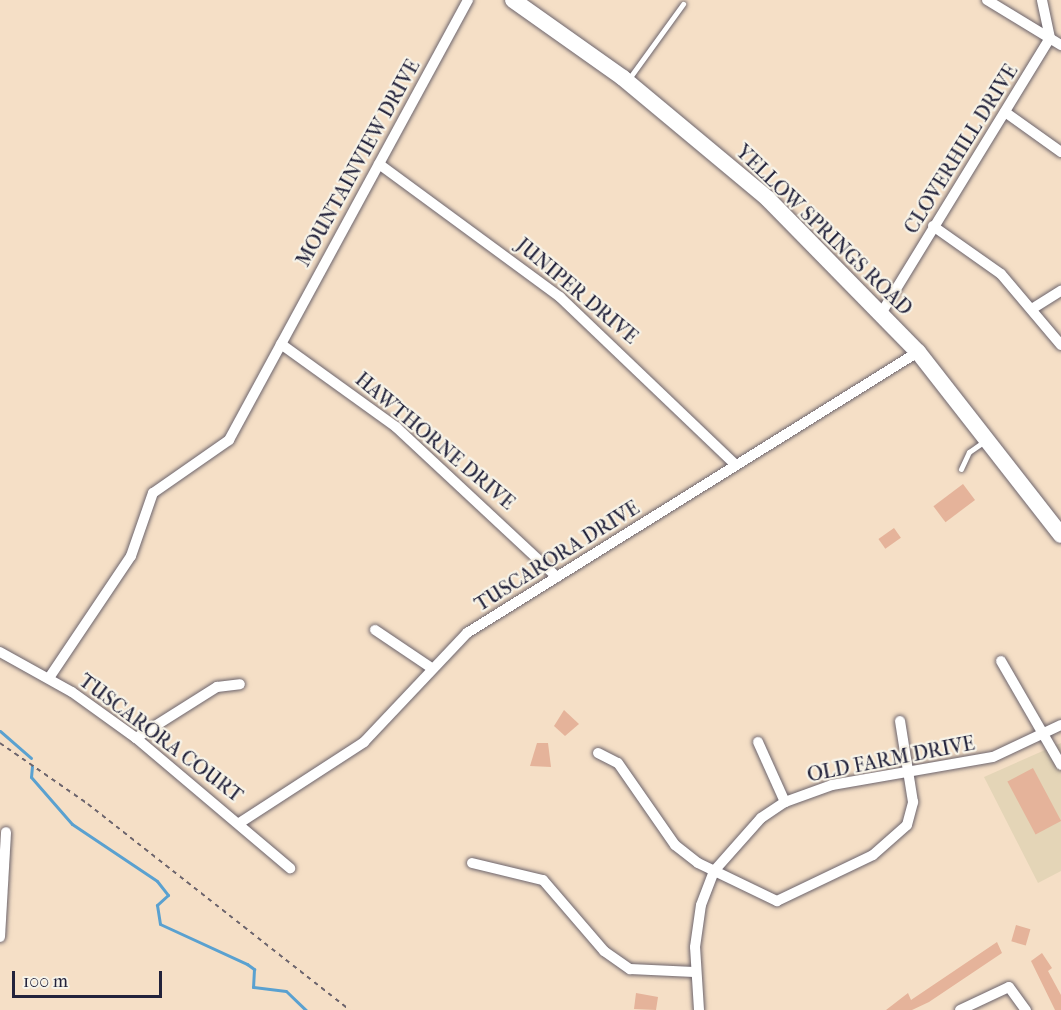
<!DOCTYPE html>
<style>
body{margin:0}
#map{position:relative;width:1061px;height:1010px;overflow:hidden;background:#f5dfc6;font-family:"IM FELL French Canon",serif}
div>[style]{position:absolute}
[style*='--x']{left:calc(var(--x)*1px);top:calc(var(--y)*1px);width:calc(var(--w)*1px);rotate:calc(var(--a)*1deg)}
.built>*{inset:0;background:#e4d5b7}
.stream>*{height:3px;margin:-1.5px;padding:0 1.5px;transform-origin:1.5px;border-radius:1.5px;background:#5aa1d0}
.building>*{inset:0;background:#e5b39a;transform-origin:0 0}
.path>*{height:1.5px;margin-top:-0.75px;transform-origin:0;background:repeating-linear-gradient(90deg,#6c646c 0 4.5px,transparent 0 9px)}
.roads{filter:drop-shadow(0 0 2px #6c646c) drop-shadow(0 0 2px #6c646c)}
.service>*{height:5px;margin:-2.5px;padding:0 2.5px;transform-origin:2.5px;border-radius:2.5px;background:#fff}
.minor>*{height:10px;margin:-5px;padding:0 5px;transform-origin:5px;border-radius:5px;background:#fff}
.secondary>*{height:16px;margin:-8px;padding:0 8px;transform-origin:8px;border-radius:8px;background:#fff}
span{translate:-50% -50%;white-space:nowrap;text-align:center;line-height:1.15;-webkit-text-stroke:4.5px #f7f3e8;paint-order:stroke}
.street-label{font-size:20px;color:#22223b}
.scale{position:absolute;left:12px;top:971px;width:150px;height:27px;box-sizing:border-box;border:3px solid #22223b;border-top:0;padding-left:8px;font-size:18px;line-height:21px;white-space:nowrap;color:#22223b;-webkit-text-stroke:4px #f7f3e8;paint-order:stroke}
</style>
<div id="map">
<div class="built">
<div style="clip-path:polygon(1061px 743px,1061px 871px,1038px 883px,984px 777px)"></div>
</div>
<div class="stream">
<div style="--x:0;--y:731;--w:41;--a:41.1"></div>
<div style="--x:32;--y:766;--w:11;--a:95"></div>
<div style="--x:31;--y:777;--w:62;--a:48.9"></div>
<div style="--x:72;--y:824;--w:102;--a:33.8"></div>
<div style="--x:157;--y:881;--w:18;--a:52"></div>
<div style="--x:168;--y:895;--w:15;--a:138"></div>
<div style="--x:157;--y:905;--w:19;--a:81"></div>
<div style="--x:160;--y:924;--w:96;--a:24.7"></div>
<div style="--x:247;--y:964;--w:9;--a:36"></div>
<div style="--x:254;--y:969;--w:18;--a:93"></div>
<div style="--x:253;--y:987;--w:33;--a:7"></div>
<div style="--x:286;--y:991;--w:28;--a:44"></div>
</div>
<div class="building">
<div style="left:963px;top:484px;width:20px;height:37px;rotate:53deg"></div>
<div style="left:894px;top:528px;width:12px;height:19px;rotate:55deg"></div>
<div style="clip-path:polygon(564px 710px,579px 724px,565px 736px,554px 726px)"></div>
<div style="clip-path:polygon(537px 743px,548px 743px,551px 767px,530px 766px)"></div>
<div style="left:1033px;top:768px;width:60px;height:29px;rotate:62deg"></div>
<div style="left:1016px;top:925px;width:15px;height:17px;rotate:16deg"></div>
<div style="clip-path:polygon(997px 942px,1002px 953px,929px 1002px,912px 1010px,886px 1010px,908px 993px,911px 1000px)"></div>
<div style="clip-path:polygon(1042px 953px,1052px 968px,1048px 971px,1061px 995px,1061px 1010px,1055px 1010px,1031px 961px)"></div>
<div style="clip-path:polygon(636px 993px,658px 997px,656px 1010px,634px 1009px)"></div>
</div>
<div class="path">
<div style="--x:0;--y:743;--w:107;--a:34.7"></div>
<div style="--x:88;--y:804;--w:333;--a:38.2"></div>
</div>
<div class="roads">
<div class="service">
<div style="--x:628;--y:80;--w:94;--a:-54.1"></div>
<div style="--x:961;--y:469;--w:19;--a:-65"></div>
<div style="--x:969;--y:452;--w:19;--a:-35"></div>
</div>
<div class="minor">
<div style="--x:987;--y:0;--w:87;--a:31.3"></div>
<div style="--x:1005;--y:112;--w:69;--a:35.5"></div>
<div style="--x:379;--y:164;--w:225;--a:36.3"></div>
<div style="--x:560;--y:297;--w:243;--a:43.7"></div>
<div style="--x:933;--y:226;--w:83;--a:35.2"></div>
<div style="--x:1001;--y:274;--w:93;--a:49.8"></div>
<div style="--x:1035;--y:307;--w:31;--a:-32"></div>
<div style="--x:882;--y:312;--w:321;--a:-58.5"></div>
<div style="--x:1050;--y:38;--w:39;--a:-102"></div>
<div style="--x:281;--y:344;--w:142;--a:35.8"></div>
<div style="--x:396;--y:427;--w:220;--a:43"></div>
<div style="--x:375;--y:630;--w:66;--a:33.9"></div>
<div style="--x:0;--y:652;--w:82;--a:29.1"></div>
<div style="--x:72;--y:692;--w:79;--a:35.7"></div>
<div style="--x:136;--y:738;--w:202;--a:40.2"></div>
<div style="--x:1001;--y:661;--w:120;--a:60"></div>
<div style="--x:49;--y:678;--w:147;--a:-56.1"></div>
<div style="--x:131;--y:556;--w:67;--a:-70.8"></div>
<div style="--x:153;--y:493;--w:93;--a:-34.9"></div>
<div style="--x:229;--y:440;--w:501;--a:-61.49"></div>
<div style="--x:136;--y:738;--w:96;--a:-32.2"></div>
<div style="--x:217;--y:687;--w:23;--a:-7"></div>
<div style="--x:758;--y:742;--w:66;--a:65.8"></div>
<div style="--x:598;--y:753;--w:22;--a:27"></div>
<div style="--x:618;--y:763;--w:100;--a:55.2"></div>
<div style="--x:675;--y:845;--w:29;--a:38"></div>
<div style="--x:698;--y:863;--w:88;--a:25.7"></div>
<div style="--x:777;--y:901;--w:106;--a:-25.6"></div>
<div style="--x:873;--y:855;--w:45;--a:-41.4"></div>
<div style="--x:907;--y:825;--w:24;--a:-75"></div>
<div style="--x:913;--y:802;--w:82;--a:-99.1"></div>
<div style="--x:241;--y:822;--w:147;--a:-33"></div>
<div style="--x:364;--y:742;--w:150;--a:-46.6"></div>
<div style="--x:467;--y:633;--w:531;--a:-31.93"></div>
<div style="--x:472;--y:863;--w:73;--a:13.5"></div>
<div style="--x:543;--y:880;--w:94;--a:49.3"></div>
<div style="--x:604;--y:951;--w:32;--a:35"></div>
<div style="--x:630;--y:969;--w:64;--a:2.7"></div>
<div style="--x:0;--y:937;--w:105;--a:-86.7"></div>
<div style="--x:699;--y:1010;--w:63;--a:-93.6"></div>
<div style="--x:695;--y:947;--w:42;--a:-81.9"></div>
<div style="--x:701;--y:905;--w:36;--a:-69"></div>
<div style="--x:714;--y:871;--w:71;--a:-48.4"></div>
<div style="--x:761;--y:818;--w:29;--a:-34"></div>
<div style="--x:785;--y:802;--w:50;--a:-19.9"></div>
<div style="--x:832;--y:785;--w:163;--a:-9.9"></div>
<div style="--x:993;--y:757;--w:75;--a:-25.2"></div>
<div style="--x:960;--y:1010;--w:54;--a:-25.1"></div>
<div style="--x:1009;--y:987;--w:29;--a:54"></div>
</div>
<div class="secondary">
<div style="--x:513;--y:0;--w:135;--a:35.3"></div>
<div style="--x:623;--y:78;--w:189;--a:39.8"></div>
<div style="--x:768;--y:199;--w:214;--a:45.6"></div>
<div style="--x:918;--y:352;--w:232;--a:52"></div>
</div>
</div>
<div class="street-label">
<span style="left:961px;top:149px;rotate:-58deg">CLOVERHILL DRIVE</span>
<span style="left:358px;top:163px;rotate:-61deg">MOUNTAINVIEW DRIVE</span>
<span style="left:824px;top:230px;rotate:44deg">YELLOW SPRINGS ROAD</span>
<span style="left:577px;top:291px;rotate:40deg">JUNIPER DRIVE</span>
<span style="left:435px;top:441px;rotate:40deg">HAWTHORNE DRIVE</span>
<span style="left:557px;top:556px;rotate:-32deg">TUSCARORA DRIVE</span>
<span style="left:161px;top:738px;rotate:37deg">TUSCARORA COURT</span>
<span style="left:891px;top:759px;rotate:-11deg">OLD FARM DRIVE</span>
</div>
<div class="scale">100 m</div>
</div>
